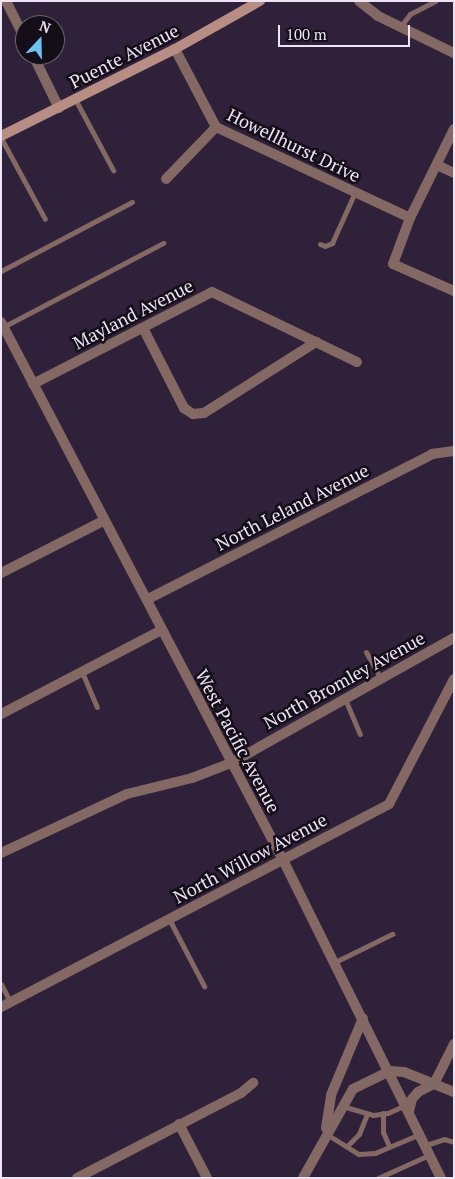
<!DOCTYPE html>
<style>
body{margin:0}
#map{position:relative;width:455px;height:1179px;overflow:hidden;background:#30213a;font-family:"PT Serif",serif}
div>[style]{position:absolute}
[style*='--x']{left:calc(var(--x)*1px);top:calc(var(--y)*1px);width:calc(var(--w)*1px);rotate:calc(var(--a)*1deg)}
.service>*{height:5px;margin:-2.5px;padding:0 2.5px;transform-origin:2.5px;border-radius:2.5px;background:#846863}
.minor>*{height:10px;margin:-5px;padding:0 5px;transform-origin:5px;border-radius:5px;background:#846863}
.tertiary>*{height:10px;margin:-5px;padding:0 5px;transform-origin:5px;border-radius:5px;background:#846863}
.secondary>*{height:10px;margin:-5px;padding:0 5px;transform-origin:5px;border-radius:5px;background:#b88d83}
span{translate:-50% -50%;white-space:nowrap;text-align:center;line-height:1.15;-webkit-text-stroke:5px #140e19;paint-order:stroke}
.street-label{font-size:18px;color:#ede4f5}
.frame{position:absolute;inset:0;border:2px solid #ede4f5;pointer-events:none}
.north{position:absolute;left:15px;top:15px;width:50px;height:50px;box-sizing:border-box;background:#140e19;border:1px solid #6b6471;border-radius:50%;rotate:21deg;font-size:14px;font-weight:700;line-height:20px;text-align:center;color:#ede4f5}
.north::after{content:'';display:block;margin:auto;width:18px;height:22px;background:#6cc3f2;clip-path:polygon(50% 0,100% 100%,50% 72%,0 100%)}
.scale{position:absolute;left:278px;top:25px;width:132px;height:22px;box-sizing:border-box;border:2px solid #ede4f5;border-top:0;padding-left:6px;font-size:15px;line-height:18px;white-space:nowrap;color:#ede4f5;-webkit-text-stroke:4px #140e19;paint-order:stroke}
</style>
<div id="map">
<div class="service">
<div style="--x:400;--y:27;--w:16;--a:-52"></div>
<div style="--x:410;--y:14;--w:29;--a:-27"></div>
<div style="--x:75;--y:99;--w:81;--a:61.8"></div>
<div style="--x:1;--y:138;--w:92;--a:61.5"></div>
<div style="--x:320;--y:244;--w:5;--a:22"></div>
<div style="--x:325;--y:246;--w:8;--a:-23"></div>
<div style="--x:332;--y:243;--w:56;--a:-65.7"></div>
<div style="--x:1;--y:271;--w:148;--a:-27.8"></div>
<div style="--x:3;--y:327;--w:181;--a:-27.7"></div>
<div style="--x:366;--y:652;--w:31;--a:61"></div>
<div style="--x:82;--y:672;--w:38;--a:67"></div>
<div style="--x:345;--y:699;--w:38;--a:67"></div>
<div style="--x:169;--y:919;--w:76;--a:62.4"></div>
<div style="--x:335;--y:962;--w:64;--a:-26.2"></div>
<div style="--x:1;--y:984;--w:20;--a:63"></div>
<div style="--x:342;--y:1106;--w:32;--a:16"></div>
<div style="--x:373;--y:1115;--w:15;--a:-8"></div>
<div style="--x:388;--y:1113;--w:19;--a:-25"></div>
<div style="--x:383;--y:1113;--w:19;--a:90"></div>
<div style="--x:383;--y:1132;--w:15;--a:67"></div>
<div style="--x:328;--y:1135;--w:36;--a:32"></div>
<div style="--x:359;--y:1154;--w:16;--a:-4"></div>
<div style="--x:375;--y:1153;--w:49;--a:-22.9"></div>
<div style="--x:426;--y:1145;--w:19;--a:-18"></div>
<div style="--x:444;--y:1139;--w:10;--a:17"></div>
<div style="--x:347;--y:1146;--w:17;--a:-45"></div>
<div style="--x:359;--y:1134;--w:22;--a:-68"></div>
<div style="--x:378;--y:1178;--w:56;--a:-24.3"></div>
</div>
<div class="minor">
<div style="--x:6;--y:1;--w:42;--a:63.4"></div>
<div style="--x:359;--y:1;--w:24;--a:38"></div>
<div style="--x:378;--y:16;--w:85;--a:26"></div>
<div style="--x:175;--y:49;--w:88;--a:62.3"></div>
<div style="--x:216;--y:127;--w:214;--a:25.1"></div>
<div style="--x:33;--y:55;--w:59;--a:63.9"></div>
<div style="--x:454;--y:129;--w:99;--a:116.3"></div>
<div style="--x:410;--y:218;--w:49;--a:110.3"></div>
<div style="--x:393;--y:264;--w:67;--a:23.9"></div>
<div style="--x:437;--y:165;--w:19;--a:25"></div>
<div style="--x:166;--y:179;--w:72;--a:-46.1"></div>
<div style="--x:143;--y:328;--w:90;--a:62.9"></div>
<div style="--x:184;--y:408;--w:11;--a:34"></div>
<div style="--x:193;--y:414;--w:11;--a:-5"></div>
<div style="--x:204;--y:413;--w:133;--a:-32.4"></div>
<div style="--x:33;--y:384;--w:201;--a:-27.2"></div>
<div style="--x:212;--y:292;--w:161;--a:25.8"></div>
<div style="--x:1;--y:573;--w:114;--a:-27"></div>
<div style="--x:148;--y:599;--w:319;--a:-27"></div>
<div style="--x:432;--y:454;--w:22;--a:-8"></div>
<div style="--x:1;--y:714;--w:182;--a:-27.6"></div>
<div style="--x:1;--y:853;--w:139;--a:-25.1"></div>
<div style="--x:127;--y:794;--w:67;--a:-13.8"></div>
<div style="--x:192;--y:778;--w:42;--a:-21"></div>
<div style="--x:231;--y:763;--w:256;--a:-29.3"></div>
<div style="--x:1;--y:1007;--w:438;--a:-27.6"></div>
<div style="--x:389;--y:804;--w:141;--a:-62.5"></div>
<div style="--x:434;--y:1084;--w:45;--a:-63.4"></div>
<div style="--x:179;--y:1124;--w:61;--a:62.6"></div>
<div style="--x:77;--y:1178;--w:185;--a:-27.4"></div>
<div style="--x:241;--y:1093;--w:16;--a:-40"></div>
</div>
<div class="tertiary">
<div style="--x:1;--y:322;--w:607;--a:62.34"></div>
<div style="--x:283;--y:860;--w:355;--a:63.6"></div>
<div style="--x:409;--y:1111;--w:12;--a:-76"></div>
<div style="--x:412;--y:1099;--w:9;--a:-49"></div>
<div style="--x:418;--y:1092;--w:18;--a:-27"></div>
<div style="--x:326;--y:1128;--w:33;--a:-81"></div>
<div style="--x:331;--y:1095;--w:83;--a:-67.4"></div>
<div style="--x:303;--y:1178;--w:102;--a:-60.7"></div>
<div style="--x:353;--y:1089;--w:41;--a:-25.9"></div>
<div style="--x:390;--y:1071;--w:14;--a:4"></div>
<div style="--x:404;--y:1072;--w:54;--a:21.8"></div>
</div>
<div class="secondary">
<div style="--x:1;--y:136;--w:195;--a:-26.6"></div>
<div style="--x:175;--y:49;--w:98;--a:-29.5"></div>
</div>
<div class="street-label">
<span style="left:124px;top:56px;rotate:-27deg">Puente Avenue</span>
<span style="left:294px;top:145px;rotate:26deg">Howellhurst Drive</span>
<span style="left:133px;top:314px;rotate:-27deg">Mayland Avenue</span>
<span style="left:292px;top:507px;rotate:-27deg">North Leland Avenue</span>
<span style="left:344px;top:680px;rotate:-29deg">North Bromley Avenue</span>
<span style="left:238px;top:741px;rotate:62deg">West Pacific Avenue</span>
<span style="left:250px;top:858px;rotate:-28deg">North Willow Avenue</span>
</div>
<div class="frame"></div>
<div class="north">N</div>
<div class="scale">100 m</div>
</div>
